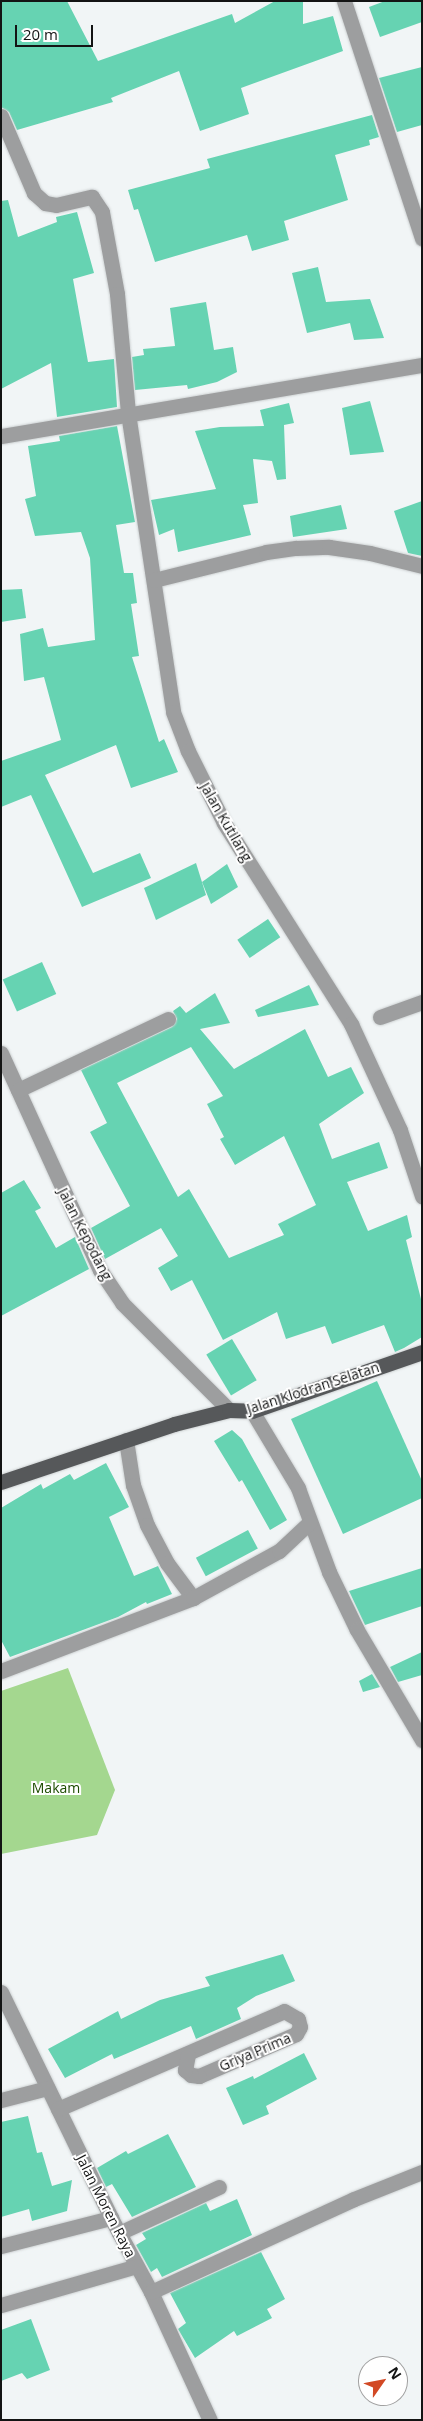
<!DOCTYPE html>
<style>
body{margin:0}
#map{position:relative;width:423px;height:2421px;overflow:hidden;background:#f1f5f6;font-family:"Open Sans",sans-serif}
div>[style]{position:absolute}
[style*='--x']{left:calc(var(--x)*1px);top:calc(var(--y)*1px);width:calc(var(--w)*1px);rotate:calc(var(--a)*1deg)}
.green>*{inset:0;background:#a4d78f}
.building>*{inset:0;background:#66d3b2;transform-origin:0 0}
.roads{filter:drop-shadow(0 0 1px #cdd1d2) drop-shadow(0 0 1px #cdd1d2)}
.minor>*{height:15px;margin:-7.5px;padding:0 7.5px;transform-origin:7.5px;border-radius:7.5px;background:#9d9e9f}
.major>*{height:15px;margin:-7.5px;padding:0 7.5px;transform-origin:7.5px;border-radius:7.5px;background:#56585a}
span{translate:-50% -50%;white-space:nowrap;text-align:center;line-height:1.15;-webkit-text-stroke:4px #fff;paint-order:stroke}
.street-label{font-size:14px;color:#131414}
.park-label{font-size:14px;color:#1d4c00}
.frame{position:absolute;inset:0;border:2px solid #131414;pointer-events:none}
.north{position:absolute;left:358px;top:2356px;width:50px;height:50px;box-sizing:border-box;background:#fff;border:1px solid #a1a1a1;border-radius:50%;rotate:57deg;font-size:14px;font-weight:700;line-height:20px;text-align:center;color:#131414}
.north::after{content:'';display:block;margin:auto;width:18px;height:22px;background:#d24925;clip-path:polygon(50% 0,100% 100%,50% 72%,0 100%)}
.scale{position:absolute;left:15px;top:25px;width:78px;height:22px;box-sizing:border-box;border:2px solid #131414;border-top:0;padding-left:6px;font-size:15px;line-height:18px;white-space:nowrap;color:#131414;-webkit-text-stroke:4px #fff;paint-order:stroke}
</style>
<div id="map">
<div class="green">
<div style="clip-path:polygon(68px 1668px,115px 1790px,97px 1835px,1px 1854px,1px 1691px)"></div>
</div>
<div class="building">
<div style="clip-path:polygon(1px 1px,67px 1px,98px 61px,232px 14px,235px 23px,275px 1px,303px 1px,303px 24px,333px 16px,343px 51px,241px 88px,249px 114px,200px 131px,179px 71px,111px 98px,113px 102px,17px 130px,9px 112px,1px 107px)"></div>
<div style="clip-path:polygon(385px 1px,422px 1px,422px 22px,380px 37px,369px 7px)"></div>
<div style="clip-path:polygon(422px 67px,422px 125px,397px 132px,379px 78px)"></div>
<div style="clip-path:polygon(372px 115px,379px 137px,369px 140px,370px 145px,335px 155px,348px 200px,284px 221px,289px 240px,252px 251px,247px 235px,155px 262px,138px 209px,134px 210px,128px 190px,210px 168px,207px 159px)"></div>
<div style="clip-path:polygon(8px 200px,18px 237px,57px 222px,56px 217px,77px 212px,94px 273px,73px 279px,88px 362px,114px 359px,117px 407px,57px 417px,51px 363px,1px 389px,1px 201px)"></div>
<div style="clip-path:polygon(318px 267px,326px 302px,370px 299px,384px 338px,354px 340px,350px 323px,307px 333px,292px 273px)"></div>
<div style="clip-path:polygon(206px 302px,214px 350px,233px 347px,237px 372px,217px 382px,188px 389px,187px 385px,135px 390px,132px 357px,144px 355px,143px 349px,175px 346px,170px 308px)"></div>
<div style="clip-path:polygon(370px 401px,384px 452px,350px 455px,342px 408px)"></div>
<div style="clip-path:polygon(289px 403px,294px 423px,284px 425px,286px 479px,277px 480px,272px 461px,253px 459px,258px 503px,243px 505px,251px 535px,178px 552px,174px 529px,159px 535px,151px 500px,216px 489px,195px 431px,220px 427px,264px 426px,260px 410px)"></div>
<div style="clip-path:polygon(117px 426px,135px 522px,116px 525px,124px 573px,133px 573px,137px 603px,131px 604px,139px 656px,132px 657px,159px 742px,164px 739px,178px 772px,131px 788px,116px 745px,45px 775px,93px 873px,140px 853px,151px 878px,82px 907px,31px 795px,1px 807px,1px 761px,61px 740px,44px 677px,24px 681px,20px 634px,43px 628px,48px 647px,95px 640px,90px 558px,81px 532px,35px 536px,25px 499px,36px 496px,28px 446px,60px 441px,59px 436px)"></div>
<div style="clip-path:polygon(422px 501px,422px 556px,408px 553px,394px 511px)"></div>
<div style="clip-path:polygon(341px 505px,347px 529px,293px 537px,290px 516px)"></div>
<div style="clip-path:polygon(22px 589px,26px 618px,1px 622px,1px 590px)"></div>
<div style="clip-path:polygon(196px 863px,206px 895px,156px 920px,144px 888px)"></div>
<div style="clip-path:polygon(227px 864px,238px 887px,211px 904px,202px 882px)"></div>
<div style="left:268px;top:919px;width:22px;height:37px;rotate:56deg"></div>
<div style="left:42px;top:962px;width:35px;height:43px;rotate:66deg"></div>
<div style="clip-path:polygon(309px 985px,319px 1005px,258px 1017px,255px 1010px)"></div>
<div style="clip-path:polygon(evenodd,215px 993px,230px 1023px,200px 1029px,234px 1069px,305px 1029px,328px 1077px,351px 1067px,364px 1093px,319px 1124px,332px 1159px,379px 1142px,388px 1168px,347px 1182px,368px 1231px,407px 1215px,412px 1237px,406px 1240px,422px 1303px,422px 1337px,404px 1348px,395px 1352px,384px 1325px,332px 1344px,325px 1326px,286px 1339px,277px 1312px,223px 1340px,192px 1280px,171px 1291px,158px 1268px,178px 1256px,161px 1228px,105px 1259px,91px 1228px,130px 1206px,90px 1132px,107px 1123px,81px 1070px,172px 1027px,177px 1019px,173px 1011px,180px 1006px,186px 1013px,215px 993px,191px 1047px,223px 1096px,207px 1104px,224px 1137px,220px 1139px,235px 1165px,284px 1136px,316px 1205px,278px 1224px,284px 1235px,229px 1258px,189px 1189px,178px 1197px,117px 1083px,191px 1047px)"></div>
<div style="clip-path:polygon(24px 1180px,41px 1208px,35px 1211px,56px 1248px,75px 1237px,89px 1269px,1px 1316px,1px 1193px)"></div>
<div style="left:232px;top:1339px;width:48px;height:30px;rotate:59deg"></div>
<div style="clip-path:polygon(377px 1381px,422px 1481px,422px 1498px,343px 1534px,291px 1419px)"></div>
<div style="clip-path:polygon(232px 1430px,242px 1439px,287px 1520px,270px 1530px,242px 1480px,239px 1482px,214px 1441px)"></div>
<div style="clip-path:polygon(106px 1463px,129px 1507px,109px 1517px,134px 1576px,158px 1566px,172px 1594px,147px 1604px,146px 1602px,118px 1617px,10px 1657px,1px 1640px,1px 1508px,41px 1484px,43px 1489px,70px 1474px,74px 1480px)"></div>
<div style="left:248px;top:1530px;width:21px;height:59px;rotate:62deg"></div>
<div style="clip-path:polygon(422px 1568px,422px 1606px,365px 1625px,349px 1591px)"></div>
<div style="clip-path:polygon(422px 1652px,422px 1675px,398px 1682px,390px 1667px)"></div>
<div style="clip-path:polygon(372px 1674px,380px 1687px,363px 1692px,359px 1681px)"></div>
<div style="clip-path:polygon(283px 1954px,295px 1981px,256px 1996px,237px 2008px,241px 2019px,196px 2039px,191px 2026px,114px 2059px,112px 2054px,65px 2078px,48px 2049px,118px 2011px,121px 2019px,160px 2000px,210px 1986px,205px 1977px)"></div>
<div style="clip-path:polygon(304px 2053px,317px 2079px,266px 2106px,269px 2114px,243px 2125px,226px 2088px,253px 2076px,254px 2079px)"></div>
<div style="clip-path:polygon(28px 2116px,37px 2153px,42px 2152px,52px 2186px,72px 2180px,67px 2211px,32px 2221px,29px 2209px,1px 2217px,1px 2122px)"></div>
<div style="clip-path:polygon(168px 2134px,196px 2187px,132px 2217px,112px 2184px,106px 2187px,97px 2168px,126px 2151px,128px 2154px)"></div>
<div style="clip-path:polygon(237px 2199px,252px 2235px,162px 2277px,157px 2268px,151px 2272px,136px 2245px,146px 2239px,142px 2233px,206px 2203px,210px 2211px)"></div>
<div style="clip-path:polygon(261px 2252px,285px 2299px,267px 2309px,272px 2318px,237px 2336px,234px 2331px,195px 2358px,178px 2329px,186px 2323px,170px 2293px)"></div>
<div style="clip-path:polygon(31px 2319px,50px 2370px,27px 2379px,22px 2373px,1px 2381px,1px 2330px)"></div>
</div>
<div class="roads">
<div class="minor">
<div style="--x:344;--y:1;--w:250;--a:71.8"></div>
<div style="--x:1;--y:116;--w:84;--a:66.8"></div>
<div style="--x:34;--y:193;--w:15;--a:42"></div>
<div style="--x:45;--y:203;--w:11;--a:10"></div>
<div style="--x:56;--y:205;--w:37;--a:-13"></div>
<div style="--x:92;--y:197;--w:18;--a:56"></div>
<div style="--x:102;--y:212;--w:83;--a:79.6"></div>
<div style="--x:117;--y:294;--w:120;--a:84.7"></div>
<div style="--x:128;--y:413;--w:302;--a:81.4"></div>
<div style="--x:173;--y:712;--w:42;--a:69"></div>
<div style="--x:188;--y:751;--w:80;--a:63.4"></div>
<div style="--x:224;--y:823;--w:238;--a:57.7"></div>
<div style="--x:351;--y:1024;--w:117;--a:65.2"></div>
<div style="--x:400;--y:1130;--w:70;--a:71.6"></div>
<div style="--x:1;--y:436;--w:427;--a:-9.6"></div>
<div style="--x:154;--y:580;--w:115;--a:-14"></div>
<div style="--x:266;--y:552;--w:30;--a:-8"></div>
<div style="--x:296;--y:548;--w:33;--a:-2"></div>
<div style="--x:329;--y:547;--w:41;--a:8.3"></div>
<div style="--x:370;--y:553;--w:54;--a:14"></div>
<div style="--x:380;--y:1017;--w:45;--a:-19.7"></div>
<div style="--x:1;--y:1053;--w:239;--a:65.5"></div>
<div style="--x:100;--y:1270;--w:40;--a:56"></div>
<div style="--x:122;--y:1303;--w:151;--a:45"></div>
<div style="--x:18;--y:1090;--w:166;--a:-25.3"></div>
<div style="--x:252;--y:1411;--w:90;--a:59.1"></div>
<div style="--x:298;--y:1488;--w:90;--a:69.7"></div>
<div style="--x:329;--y:1572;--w:64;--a:64.2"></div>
<div style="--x:357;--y:1630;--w:128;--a:59.4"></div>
<div style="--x:126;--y:1440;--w:46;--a:81.2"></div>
<div style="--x:133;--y:1485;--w:42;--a:70.7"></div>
<div style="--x:147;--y:1525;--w:43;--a:62.2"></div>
<div style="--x:167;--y:1563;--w:44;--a:53.4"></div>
<div style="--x:1;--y:1671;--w:205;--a:-20.8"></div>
<div style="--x:193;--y:1598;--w:98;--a:-28.7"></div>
<div style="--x:279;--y:1551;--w:42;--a:-43.1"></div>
<div style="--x:1;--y:1992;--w:251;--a:64"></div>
<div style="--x:111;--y:2218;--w:84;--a:61.6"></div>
<div style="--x:151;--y:2292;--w:141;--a:65.3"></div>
<div style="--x:1;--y:2100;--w:48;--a:-14.6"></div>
<div style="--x:58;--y:2109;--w:246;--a:-23.4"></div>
<div style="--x:284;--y:2011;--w:16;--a:30"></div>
<div style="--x:298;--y:2019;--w:8;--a:76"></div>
<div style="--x:300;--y:2027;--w:8;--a:120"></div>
<div style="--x:296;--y:2034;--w:106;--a:156.6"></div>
<div style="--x:199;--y:2076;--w:8;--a:-173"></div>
<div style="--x:191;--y:2075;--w:8;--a:-140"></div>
<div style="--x:185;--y:2070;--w:15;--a:-79"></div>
<div style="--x:119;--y:2233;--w:110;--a:-24.7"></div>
<div style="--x:1;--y:2246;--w:114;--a:-14.3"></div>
<div style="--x:151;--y:2292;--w:223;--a:-24.6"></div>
<div style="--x:354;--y:2199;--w:73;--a:-21.7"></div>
<div style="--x:1;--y:2305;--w:141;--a:-16"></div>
</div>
<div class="major">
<div style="--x:1;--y:1482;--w:182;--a:-18.5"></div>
<div style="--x:174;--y:1424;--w:57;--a:-14.3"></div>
<div style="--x:229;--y:1410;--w:23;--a:2"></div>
<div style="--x:252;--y:1411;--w:180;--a:-19.1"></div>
</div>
</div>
<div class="street-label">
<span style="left:226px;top:822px;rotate:60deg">Jalan Kutilang</span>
<span style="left:85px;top:1234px;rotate:63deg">Jalan Kepodang</span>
<span style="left:313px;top:1388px;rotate:-18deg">Jalan Klodran Selatan</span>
<span style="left:255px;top:2052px;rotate:-23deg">Griya Prima</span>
<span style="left:106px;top:2206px;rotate:63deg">Jalan Moren Raya</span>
</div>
<div class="park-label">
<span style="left:56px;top:1788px">Makam</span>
</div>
<div class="frame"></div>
<div class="north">N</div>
<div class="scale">20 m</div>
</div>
